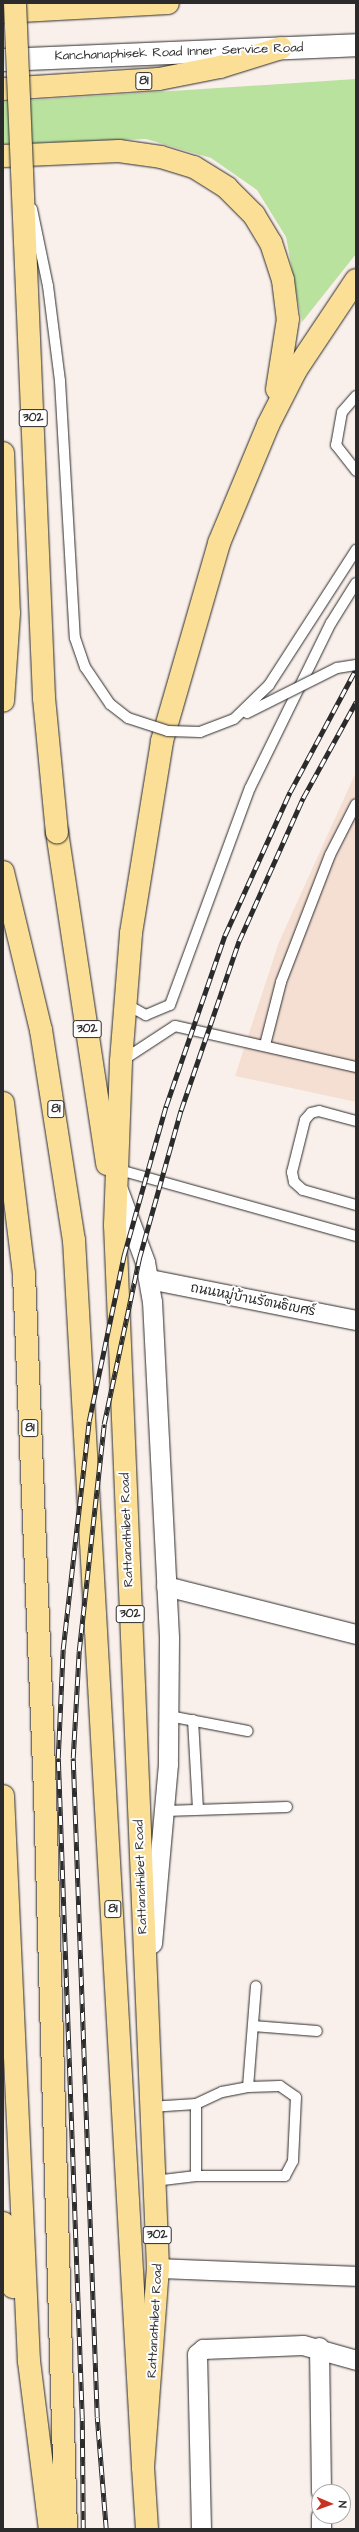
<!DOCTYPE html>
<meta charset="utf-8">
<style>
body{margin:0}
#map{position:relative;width:359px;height:2532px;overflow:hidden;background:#faf0eb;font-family:"Architects Daughter","Playpen Sans Thai",sans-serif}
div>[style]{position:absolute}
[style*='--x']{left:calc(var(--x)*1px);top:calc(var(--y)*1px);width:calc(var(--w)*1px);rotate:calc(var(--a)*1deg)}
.built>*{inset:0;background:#f5dfd3}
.green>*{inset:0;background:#b9e29e}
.roads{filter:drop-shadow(0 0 1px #2b2b2b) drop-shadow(0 0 1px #2b2b2b)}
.service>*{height:10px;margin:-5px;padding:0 5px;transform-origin:5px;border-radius:5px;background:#fff}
.minor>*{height:19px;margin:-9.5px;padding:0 9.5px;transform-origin:9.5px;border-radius:9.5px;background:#fff}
.secondary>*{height:22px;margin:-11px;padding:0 11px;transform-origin:11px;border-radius:11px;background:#fff}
.primary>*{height:22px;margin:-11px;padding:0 11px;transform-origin:11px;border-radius:11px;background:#fbdf96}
.trunk>*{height:22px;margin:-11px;padding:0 11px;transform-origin:11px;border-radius:11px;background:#fbdf96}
.motorway>*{height:22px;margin:-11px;padding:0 11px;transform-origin:11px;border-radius:11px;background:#fbdf96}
.rail>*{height:4.5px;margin-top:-2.25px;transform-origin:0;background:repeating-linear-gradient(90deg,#fff 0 9px,#2b2b2b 0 18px);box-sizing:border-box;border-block:1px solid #2b2b2b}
.bridges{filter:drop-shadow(0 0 1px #2b2b2b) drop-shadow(0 0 1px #2b2b2b)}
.service-bridge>*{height:10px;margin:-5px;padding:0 5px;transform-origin:5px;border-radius:5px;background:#fff}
.primary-bridge>*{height:22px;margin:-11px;padding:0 11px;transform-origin:11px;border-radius:11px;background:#fbdf96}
span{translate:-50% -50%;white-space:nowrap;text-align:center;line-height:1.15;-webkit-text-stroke:4px #fff;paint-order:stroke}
.shield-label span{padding:1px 3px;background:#fff;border:1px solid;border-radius:3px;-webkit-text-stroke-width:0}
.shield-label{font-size:12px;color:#2b2b2b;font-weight:700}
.street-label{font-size:13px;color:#2b2b2b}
.frame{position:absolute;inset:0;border:4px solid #2b2b2b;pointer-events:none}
.north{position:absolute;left:311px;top:2484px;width:40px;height:40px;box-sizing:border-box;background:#fff;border:1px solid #aaa;border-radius:50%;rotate:92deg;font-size:11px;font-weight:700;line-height:16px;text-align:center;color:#2b2b2b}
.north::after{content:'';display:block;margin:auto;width:14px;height:18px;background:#c8321e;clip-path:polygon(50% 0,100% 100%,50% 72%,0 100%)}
</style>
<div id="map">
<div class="built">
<div style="clip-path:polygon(356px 772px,356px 1102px,235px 1076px,279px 942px)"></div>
</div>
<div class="green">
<div style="clip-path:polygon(356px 79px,356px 254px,302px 322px,286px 237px,257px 190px,211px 158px,146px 139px,3px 144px,3px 102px)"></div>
</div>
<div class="roads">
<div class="service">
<div style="--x:356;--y:396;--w:21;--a:131"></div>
<div style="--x:342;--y:412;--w:34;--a:100"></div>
<div style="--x:336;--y:445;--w:33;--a:52"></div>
<div style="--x:124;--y:1003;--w:25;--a:29"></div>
<div style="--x:146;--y:1015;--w:26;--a:-23"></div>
<div style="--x:170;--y:1005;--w:231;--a:-69.8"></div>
<div style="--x:250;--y:788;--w:184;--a:-63.9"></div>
<div style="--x:331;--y:623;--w:47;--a:-58"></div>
<div style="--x:265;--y:1045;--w:65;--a:-75.7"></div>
<div style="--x:281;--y:982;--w:136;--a:-68.9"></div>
<div style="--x:330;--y:855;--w:57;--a:-63"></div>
<div style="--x:123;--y:1060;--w:62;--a:-33.2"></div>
<div style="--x:175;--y:1026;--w:186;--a:12.8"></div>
<div style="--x:356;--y:1121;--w:38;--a:-165"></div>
<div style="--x:319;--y:1111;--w:8;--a:166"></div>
<div style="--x:311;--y:1113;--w:9;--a:131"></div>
<div style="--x:305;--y:1120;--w:54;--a:104"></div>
<div style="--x:292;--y:1172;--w:10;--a:79"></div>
<div style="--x:294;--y:1182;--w:12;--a:42"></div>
<div style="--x:303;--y:1190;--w:55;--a:15.8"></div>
<div style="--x:116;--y:1169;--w:249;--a:15.6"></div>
<div style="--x:169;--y:1716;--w:80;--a:10.8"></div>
<div style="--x:193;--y:1720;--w:89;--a:86.8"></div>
<div style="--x:165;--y:1811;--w:122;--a:-1.9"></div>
<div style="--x:253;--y:2026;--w:64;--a:4.5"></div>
<div style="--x:248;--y:2087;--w:101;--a:-85.5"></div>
<div style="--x:150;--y:2107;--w:46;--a:-3.7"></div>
<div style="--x:196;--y:2104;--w:29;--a:-25"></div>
<div style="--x:222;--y:2092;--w:26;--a:-11"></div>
<div style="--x:248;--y:2087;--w:32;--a:-2"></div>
<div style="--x:280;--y:2086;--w:19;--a:35"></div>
<div style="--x:296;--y:2097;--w:64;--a:92.7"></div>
<div style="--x:293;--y:2161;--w:17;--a:118"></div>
<div style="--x:285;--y:2176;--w:89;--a:180"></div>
<div style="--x:196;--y:2176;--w:42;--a:173.2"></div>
<div style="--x:196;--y:2176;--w:72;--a:-90"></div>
</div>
<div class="minor">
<div style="--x:117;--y:1187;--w:80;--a:69.5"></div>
<div style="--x:145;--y:1262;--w:40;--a:80"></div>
<div style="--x:152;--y:1301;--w:338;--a:87.1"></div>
<div style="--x:169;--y:1639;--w:125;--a:90.5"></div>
<div style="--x:168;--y:1764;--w:180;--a:95.1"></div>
<div style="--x:149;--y:1279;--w:211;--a:11.2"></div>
<div style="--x:166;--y:1586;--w:196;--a:14.2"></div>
<div style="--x:158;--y:2268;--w:198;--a:2.3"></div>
<div style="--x:319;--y:2347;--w:145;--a:89.2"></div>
<div style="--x:321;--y:2516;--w:13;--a:90"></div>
<div style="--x:201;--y:2529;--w:175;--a:-91.3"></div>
<div style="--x:197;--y:2354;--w:8;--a:-40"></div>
<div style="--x:203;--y:2349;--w:100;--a:-2.3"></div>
<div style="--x:303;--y:2345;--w:55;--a:15.8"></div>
</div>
<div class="secondary">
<div style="--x:3;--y:60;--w:353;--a:-2.4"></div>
</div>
<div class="primary">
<div style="--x:3;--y:156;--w:116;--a:-2.5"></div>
<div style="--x:119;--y:151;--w:42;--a:8.1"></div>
<div style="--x:161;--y:157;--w:34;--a:17"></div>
<div style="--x:194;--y:167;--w:39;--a:32"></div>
<div style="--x:227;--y:188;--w:38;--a:45"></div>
<div style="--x:254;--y:215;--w:33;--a:59"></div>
<div style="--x:271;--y:243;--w:39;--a:72"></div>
<div style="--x:283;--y:280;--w:39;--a:83"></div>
<div style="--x:288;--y:319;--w:71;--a:98.9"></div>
<div style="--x:3;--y:453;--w:160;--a:87.9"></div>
<div style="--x:9;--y:613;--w:88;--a:93.9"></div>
<div style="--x:57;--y:832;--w:336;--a:81.4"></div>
<div style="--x:3;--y:1796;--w:566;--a:87.37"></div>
<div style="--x:29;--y:2361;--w:169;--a:82.9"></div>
<div style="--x:3;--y:2223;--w:65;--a:81.1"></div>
<div style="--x:147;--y:2529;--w:62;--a:-93.7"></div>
<div style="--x:143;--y:2467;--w:200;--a:-85.7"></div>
<div style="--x:158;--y:2268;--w:1044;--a:-92.36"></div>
<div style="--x:115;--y:1225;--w:164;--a:-87.9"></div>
<div style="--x:121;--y:1061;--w:128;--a:-85.5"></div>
<div style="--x:131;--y:933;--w:194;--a:-80.8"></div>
<div style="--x:162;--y:741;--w:206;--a:-73.9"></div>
<div style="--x:219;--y:543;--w:128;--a:-67.4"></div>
<div style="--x:268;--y:425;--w:62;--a:-63"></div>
<div style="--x:296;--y:370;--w:108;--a:-56.3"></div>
</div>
<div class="trunk">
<div style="--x:3;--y:12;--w:165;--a:-3.1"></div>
</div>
<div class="motorway">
<div style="--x:3;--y:89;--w:156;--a:-3.7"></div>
<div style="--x:159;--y:79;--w:62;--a:-11.1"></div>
<div style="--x:220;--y:67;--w:64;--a:-17.3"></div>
<div style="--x:3;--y:872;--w:163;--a:76.5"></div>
<div style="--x:41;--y:1030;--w:213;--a:81.1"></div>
<div style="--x:74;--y:1240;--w:1229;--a:86.78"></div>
<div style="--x:3;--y:1103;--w:172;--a:83"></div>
<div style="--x:24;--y:1274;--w:519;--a:87.68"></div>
<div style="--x:45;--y:1793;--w:736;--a:88.37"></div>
</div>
</div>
<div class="rail">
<div style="--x:83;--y:2529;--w:111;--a:-90.5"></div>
<div style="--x:82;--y:2418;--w:660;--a:-92.08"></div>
<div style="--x:58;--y:1758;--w:109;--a:-87.4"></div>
<div style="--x:63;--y:1649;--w:229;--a:-83.5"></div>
<div style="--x:89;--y:1421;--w:170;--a:-78.1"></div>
<div style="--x:124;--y:1255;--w:155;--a:-74.3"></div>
<div style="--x:166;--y:1106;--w:181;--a:-71"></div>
<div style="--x:225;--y:935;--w:157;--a:-65.6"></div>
<div style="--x:290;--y:792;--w:140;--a:-61.8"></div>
<div style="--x:106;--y:2529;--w:112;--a:-94.6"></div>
<div style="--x:97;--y:2417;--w:659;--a:-92.09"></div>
<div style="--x:73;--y:1758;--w:107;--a:-86.8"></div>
<div style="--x:79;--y:1651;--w:228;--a:-83.7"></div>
<div style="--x:104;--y:1424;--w:169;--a:-78"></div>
<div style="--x:139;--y:1259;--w:155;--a:-74.3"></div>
<div style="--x:181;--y:1110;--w:179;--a:-71.1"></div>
<div style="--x:239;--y:941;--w:157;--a:-65.9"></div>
<div style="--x:303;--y:798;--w:110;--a:-61.1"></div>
</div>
<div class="bridges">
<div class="service-bridge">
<div style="--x:32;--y:209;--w:79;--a:78.3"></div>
<div style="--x:48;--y:286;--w:96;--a:82.8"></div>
<div style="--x:60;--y:381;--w:257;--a:86.7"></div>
<div style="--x:75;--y:638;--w:31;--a:71"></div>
<div style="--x:85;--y:667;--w:45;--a:56"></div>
<div style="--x:110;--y:704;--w:23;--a:38"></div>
<div style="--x:128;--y:718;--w:42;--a:18"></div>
<div style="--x:168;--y:731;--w:32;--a:2"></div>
<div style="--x:200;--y:732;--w:36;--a:-21"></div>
<div style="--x:234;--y:719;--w:49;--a:-44.2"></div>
<div style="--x:269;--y:685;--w:161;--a:-57.2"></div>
<div style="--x:247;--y:713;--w:101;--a:-26.6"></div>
<div style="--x:337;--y:668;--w:19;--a:-9"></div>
</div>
<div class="primary-bridge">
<div style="--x:15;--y:3;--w:696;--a:87.61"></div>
<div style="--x:44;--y:698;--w:135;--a:84.5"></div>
</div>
</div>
<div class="shield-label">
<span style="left:144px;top:81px">81</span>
<span style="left:33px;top:418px">302</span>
<span style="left:87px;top:1029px">302</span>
<span style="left:56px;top:1109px">81</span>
<span style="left:30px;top:1428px">81</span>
<span style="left:130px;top:1614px">302</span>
<span style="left:113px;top:1909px">81</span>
<span style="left:157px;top:2235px">302</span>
</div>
<div class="street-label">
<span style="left:179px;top:52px;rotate:-2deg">Kanchanaphisek Road Inner Service Road</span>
<span style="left:253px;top:1300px;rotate:11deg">ถนนหมู่บ้านรัตนธิเบศร์</span>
<span style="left:127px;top:1530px;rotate:-92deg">Rattanathibet Road</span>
<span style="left:141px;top:1877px;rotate:-92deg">Rattanathibet Road</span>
<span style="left:155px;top:2321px;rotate:-87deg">Rattanathibet Road</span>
</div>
<div class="frame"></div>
<div class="north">N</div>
</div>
